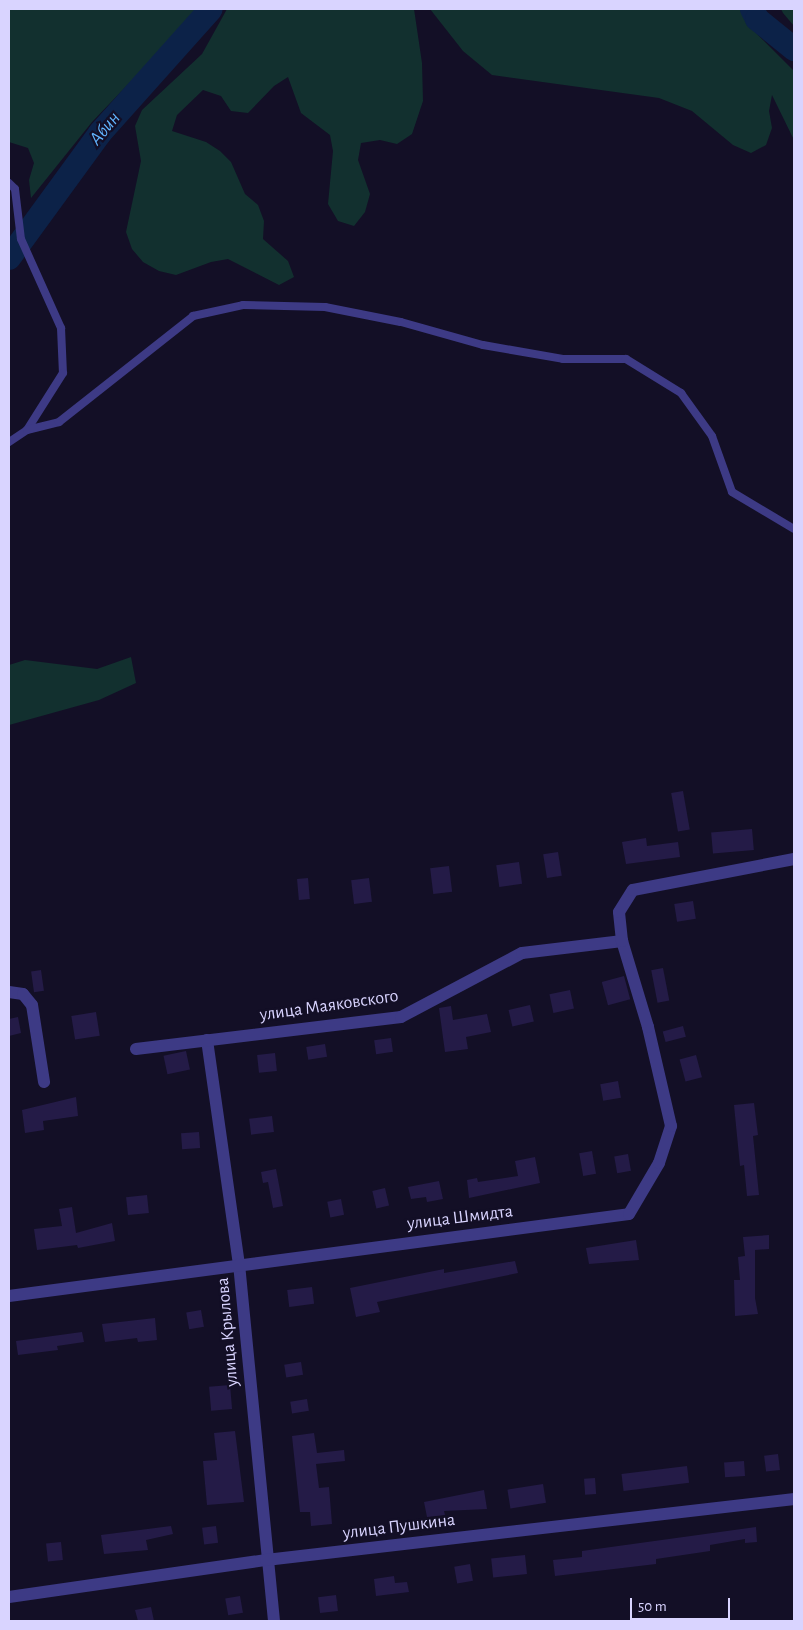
<!DOCTYPE html>
<meta charset="utf-8">
<style>
body{margin:0}
#map{position:relative;width:803px;height:1630px;overflow:hidden;background:#130f26;font-family:"Alegreya Sans",sans-serif}
div>[style]{position:absolute}
[style*='--x']{left:calc(var(--x)*1px);top:calc(var(--y)*1px);width:calc(var(--w)*1px);rotate:calc(var(--a)*1deg)}
.green>*{inset:0;background:#12302f}
.river>*{height:24px;margin:-12px;padding:0 12px;transform-origin:12px;border-radius:12px;background:#0c2248}
.building>*{inset:0;background:#241b47;transform-origin:0 0}
.service>*{height:8px;margin:-4px;padding:0 4px;transform-origin:4px;border-radius:4px;background:#3d3a85}
.minor>*{height:12px;margin:-6px;padding:0 6px;transform-origin:6px;border-radius:6px;background:#3d3a85}
span{translate:-50% -50%;white-space:nowrap;text-align:center;line-height:1.15;-webkit-text-stroke:4.5px #130f26;paint-order:stroke}
.street-label{font-size:18px;color:#d9d4ff}
.water-label{font-size:19px;color:#62b6ff;font-style:italic}
.frame{position:absolute;inset:0;border:10px solid #d9d4ff;pointer-events:none}
.scale{position:absolute;left:630px;top:1598px;width:100px;height:22px;box-sizing:border-box;border:2px solid #d9d4ff;border-top:0;padding-left:6px;font-size:15px;line-height:18px;white-space:nowrap;color:#d9d4ff;-webkit-text-stroke:4px #130f26;paint-order:stroke}
</style>
<div id="map">
<div class="green">
<div style="clip-path:polygon(9px 9px,200px 9px,92px 122px,31px 198px,29px 180px,34px 163px,28px 148px,9px 142px)"></div>
<div style="clip-path:polygon(227px 9px,414px 9px,422px 63px,423px 101px,412px 134px,397px 144px,380px 140px,361px 143px,358px 160px,370px 194px,365px 212px,354px 226px,338px 221px,328px 204px,333px 151px,330px 135px,301px 113px,288px 77px,274px 86px,248px 113px,231px 111px,221px 96px,203px 90px,177px 115px,172px 131px,206px 142px,220px 151px,231px 162px,245px 194px,258px 205px,264px 221px,263px 239px,288px 261px,294px 277px,279px 285px,228px 259px,211px 262px,176px 275px,159px 271px,143px 262px,132px 249px,126px 232px,141px 161px,135px 126px,142px 110px,202px 54px)"></div>
<div style="clip-path:polygon(430px 9px,741px 9px,757px 34px,794px 71px,794px 140px,772px 95px,769px 111px,772px 128px,766px 145px,751px 153px,733px 145px,692px 111px,659px 98px,492px 75px,463px 51px)"></div>
<div style="clip-path:polygon(781px 9px,794px 9px,794px 26px,783px 13px)"></div>
<div style="clip-path:polygon(131px 657px,136px 683px,99px 700px,9px 725px,9px 665px,25px 660px,97px 669px)"></div>
</div>
<div class="river">
<div style="--x:752;--y:9;--w:11;--a:63"></div>
<div style="--x:757;--y:19;--w:48;--a:39"></div>
<div style="--x:9;--y:258;--w:155;--a:-53.9"></div>
<div style="--x:100;--y:133;--w:166;--a:-48.2"></div>
</div>
<div class="building">
<div style="left:683px;top:791px;width:39px;height:12px;rotate:80deg"></div>
<div style="left:752px;top:829px;width:21px;height:41px;rotate:85deg"></div>
<div style="clip-path:polygon(646px 838px,647px 846px,678px 842px,680px 857px,626px 864px,622px 842px)"></div>
<div style="left:558px;top:852px;width:24px;height:15px;rotate:81deg"></div>
<div style="left:519px;top:862px;width:22px;height:23px;rotate:82deg"></div>
<div style="left:449px;top:866px;width:26px;height:19px;rotate:83deg"></div>
<div style="left:308px;top:878px;width:21px;height:11px;rotate:85deg"></div>
<div style="left:369px;top:878px;width:24px;height:18px;rotate:83deg"></div>
<div style="left:693px;top:901px;width:18px;height:19px;rotate:81deg"></div>
<div style="left:663px;top:968px;width:33px;height:12px;rotate:79deg"></div>
<div style="left:41px;top:970px;width:21px;height:10px;rotate:82deg"></div>
<div style="left:624px;top:976px;width:24px;height:23px;rotate:75deg"></div>
<div style="left:570px;top:990px;width:19px;height:21px;rotate:78deg"></div>
<div style="left:530px;top:1005px;width:17px;height:22px;rotate:77deg"></div>
<div style="clip-path:polygon(451px 1006px,453px 1020px,487px 1014px,491px 1032px,466px 1037px,468px 1049px,445px 1052px,439px 1008px)"></div>
<div style="left:96px;top:1012px;width:24px;height:25px;rotate:81deg"></div>
<div style="clip-path:polygon(18px 1017px,21px 1033px,9px 1036px,9px 1019px)"></div>
<div style="left:683px;top:1026px;width:11px;height:21px;rotate:75deg"></div>
<div style="left:391px;top:1038px;width:14px;height:17px;rotate:82deg"></div>
<div style="left:325px;top:1044px;width:13px;height:19px;rotate:81deg"></div>
<div style="left:186px;top:1051px;width:19px;height:23px;rotate:78deg"></div>
<div style="left:275px;top:1053px;width:18px;height:18px;rotate:84deg"></div>
<div style="left:696px;top:1055px;width:23px;height:17px;rotate:75deg"></div>
<div style="left:618px;top:1081px;width:17px;height:18px;rotate:80deg"></div>
<div style="clip-path:polygon(76px 1097px,78px 1116px,43px 1121px,44px 1130px,25px 1133px,22px 1110px)"></div>
<div style="clip-path:polygon(754px 1103px,758px 1135px,753px 1136px,759px 1195px,747px 1196px,744px 1165px,740px 1166px,734px 1105px)"></div>
<div style="left:272px;top:1116px;width:16px;height:23px;rotate:83deg"></div>
<div style="left:199px;top:1132px;width:16px;height:18px;rotate:86deg"></div>
<div style="left:592px;top:1151px;width:23px;height:13px;rotate:80deg"></div>
<div style="left:628px;top:1154px;width:17px;height:14px;rotate:80deg"></div>
<div style="clip-path:polygon(535px 1157px,540px 1183px,469px 1198px,467px 1180px,477px 1178px,478px 1182px,518px 1176px,515px 1161px)"></div>
<div style="clip-path:polygon(276px 1169px,283px 1206px,273px 1208px,268px 1182px,263px 1183px,261px 1172px)"></div>
<div style="clip-path:polygon(439px 1181px,443px 1199px,427px 1202px,426px 1197px,411px 1199px,408px 1187px)"></div>
<div style="left:385px;top:1188px;width:18px;height:13px;rotate:77deg"></div>
<div style="left:147px;top:1195px;width:18px;height:21px;rotate:84deg"></div>
<div style="left:341px;top:1199px;width:16px;height:14px;rotate:79deg"></div>
<div style="clip-path:polygon(72px 1207px,76px 1233px,112px 1223px,115px 1241px,78px 1248px,77px 1245px,37px 1250px,34px 1229px,62px 1226px,59px 1209px)"></div>
<div style="clip-path:polygon(769px 1235px,769px 1249px,755px 1250px,755px 1298px,758px 1314px,735px 1316px,734px 1280px,740px 1280px,738px 1257px,745px 1256px,743px 1237px)"></div>
<div style="clip-path:polygon(636px 1240px,639px 1260px,589px 1264px,586px 1248px)"></div>
<div style="clip-path:polygon(515px 1261px,518px 1273px,377px 1302px,380px 1312px,356px 1317px,350px 1288px,444px 1269px,444px 1273px)"></div>
<div style="left:312px;top:1287px;width:17px;height:25px;rotate:83deg"></div>
<div style="left:201px;top:1310px;width:17px;height:15px;rotate:80deg"></div>
<div style="clip-path:polygon(155px 1318px,157px 1340px,138px 1342px,137px 1338px,105px 1342px,102px 1324px)"></div>
<div style="clip-path:polygon(82px 1332px,84px 1342px,57px 1346px,58px 1350px,18px 1355px,16px 1341px)"></div>
<div style="left:301px;top:1362px;width:13px;height:17px;rotate:81deg"></div>
<div style="left:230px;top:1385px;width:24px;height:21px;rotate:85deg"></div>
<div style="left:307px;top:1399px;width:12px;height:17px;rotate:81deg"></div>
<div style="clip-path:polygon(235px 1431px,244px 1502px,207px 1505px,203px 1461px,217px 1460px,214px 1433px)"></div>
<div style="clip-path:polygon(314px 1433px,317px 1453px,344px 1450px,345px 1461px,316px 1464px,319px 1488px,329px 1487px,332px 1524px,311px 1526px,310px 1512px,300px 1512px,292px 1436px)"></div>
<div style="left:778px;top:1454px;width:16px;height:14px;rotate:83deg"></div>
<div style="left:744px;top:1461px;width:15px;height:20px;rotate:86deg"></div>
<div style="left:687px;top:1466px;width:17px;height:66px;rotate:83deg"></div>
<div style="left:595px;top:1478px;width:16px;height:11px;rotate:86deg"></div>
<div style="left:543px;top:1484px;width:19px;height:36px;rotate:81deg"></div>
<div style="clip-path:polygon(484px 1490px,487px 1509px,444px 1511px,445px 1515px,427px 1517px,424px 1502px)"></div>
<div style="clip-path:polygon(171px 1526px,173px 1534px,146px 1540px,148px 1550px,104px 1554px,101px 1535px)"></div>
<div style="left:216px;top:1526px;width:17px;height:14px;rotate:83deg"></div>
<div style="clip-path:polygon(756px 1527px,757px 1542px,745px 1543px,745px 1539px,710px 1545px,710px 1551px,656px 1559px,656px 1564px,555px 1576px,553px 1560px,582px 1557px,582px 1551px)"></div>
<div style="left:61px;top:1542px;width:18px;height:15px;rotate:84deg"></div>
<div style="left:525px;top:1555px;width:19px;height:34px;rotate:84deg"></div>
<div style="left:470px;top:1564px;width:17px;height:16px;rotate:80deg"></div>
<div style="clip-path:polygon(394px 1576px,395px 1583px,407px 1582px,409px 1592px,376px 1596px,374px 1579px)"></div>
<div style="left:336px;top:1595px;width:16px;height:18px;rotate:83deg"></div>
<div style="left:240px;top:1596px;width:17px;height:15px;rotate:80deg"></div>
<div style="clip-path:polygon(151px 1607px,154px 1621px,138px 1621px,135px 1610px)"></div>
</div>
<div class="service">
<div style="--x:9;--y:183;--w:8;--a:45"></div>
<div style="--x:15;--y:189;--w:50;--a:83.2"></div>
<div style="--x:21;--y:239;--w:98;--a:65.8"></div>
<div style="--x:61;--y:328;--w:45;--a:87.5"></div>
<div style="--x:63;--y:373;--w:67;--a:122.3"></div>
<div style="--x:27;--y:430;--w:22;--a:146"></div>
<div style="--x:27;--y:430;--w:33;--a:-14"></div>
<div style="--x:59;--y:422;--w:171;--a:-38.3"></div>
<div style="--x:193;--y:316;--w:51;--a:-12.4"></div>
<div style="--x:243;--y:305;--w:82;--a:1.4"></div>
<div style="--x:325;--y:307;--w:77;--a:11.2"></div>
<div style="--x:401;--y:322;--w:85;--a:15.7"></div>
<div style="--x:483;--y:345;--w:81;--a:9.9"></div>
<div style="--x:563;--y:359;--w:63;--a:0"></div>
<div style="--x:626;--y:359;--w:65;--a:31.7"></div>
<div style="--x:681;--y:393;--w:53;--a:54.2"></div>
<div style="--x:712;--y:436;--w:59;--a:70.3"></div>
<div style="--x:732;--y:492;--w:72;--a:30.8"></div>
</div>
<div class="minor">
<div style="--x:9;--y:992;--w:14;--a:8"></div>
<div style="--x:23;--y:994;--w:14;--a:51"></div>
<div style="--x:32;--y:1005;--w:78;--a:81.1"></div>
<div style="--x:207;--y:1040;--w:226;--a:81.9"></div>
<div style="--x:239;--y:1264;--w:359;--a:84.4"></div>
<div style="--x:136;--y:1049;--w:267;--a:-6.9"></div>
<div style="--x:401;--y:1017;--w:137;--a:-27.9"></div>
<div style="--x:522;--y:953;--w:101;--a:-6.8"></div>
<div style="--x:9;--y:1296;--w:625;--a:-7.53"></div>
<div style="--x:629;--y:1214;--w:59;--a:-59.5"></div>
<div style="--x:659;--y:1163;--w:39;--a:-72"></div>
<div style="--x:671;--y:1126;--w:102;--a:-103.1"></div>
<div style="--x:648;--y:1027;--w:90;--a:-106.8"></div>
<div style="--x:622;--y:941;--w:29;--a:-96"></div>
<div style="--x:619;--y:912;--w:26;--a:-58"></div>
<div style="--x:633;--y:890;--w:164;--a:-10.9"></div>
<div style="--x:9;--y:1597;--w:260;--a:-8.2"></div>
<div style="--x:266;--y:1560;--w:532;--a:-6.59"></div>
</div>
<div class="street-label">
<span style="left:329px;top:1006px;rotate:-8deg">улица Маяковского</span>
<span style="left:460px;top:1218px;rotate:-7deg">улица Шмидта</span>
<span style="left:228px;top:1332px;rotate:-95deg">улица Крылова</span>
<span style="left:399px;top:1527px;rotate:-7deg">улица Пушкина</span>
</div>
<div class="water-label">
<span style="left:105px;top:129px;rotate:-50deg">Абин</span>
</div>
<div class="frame"></div>
<div class="scale">50 m</div>
</div>
